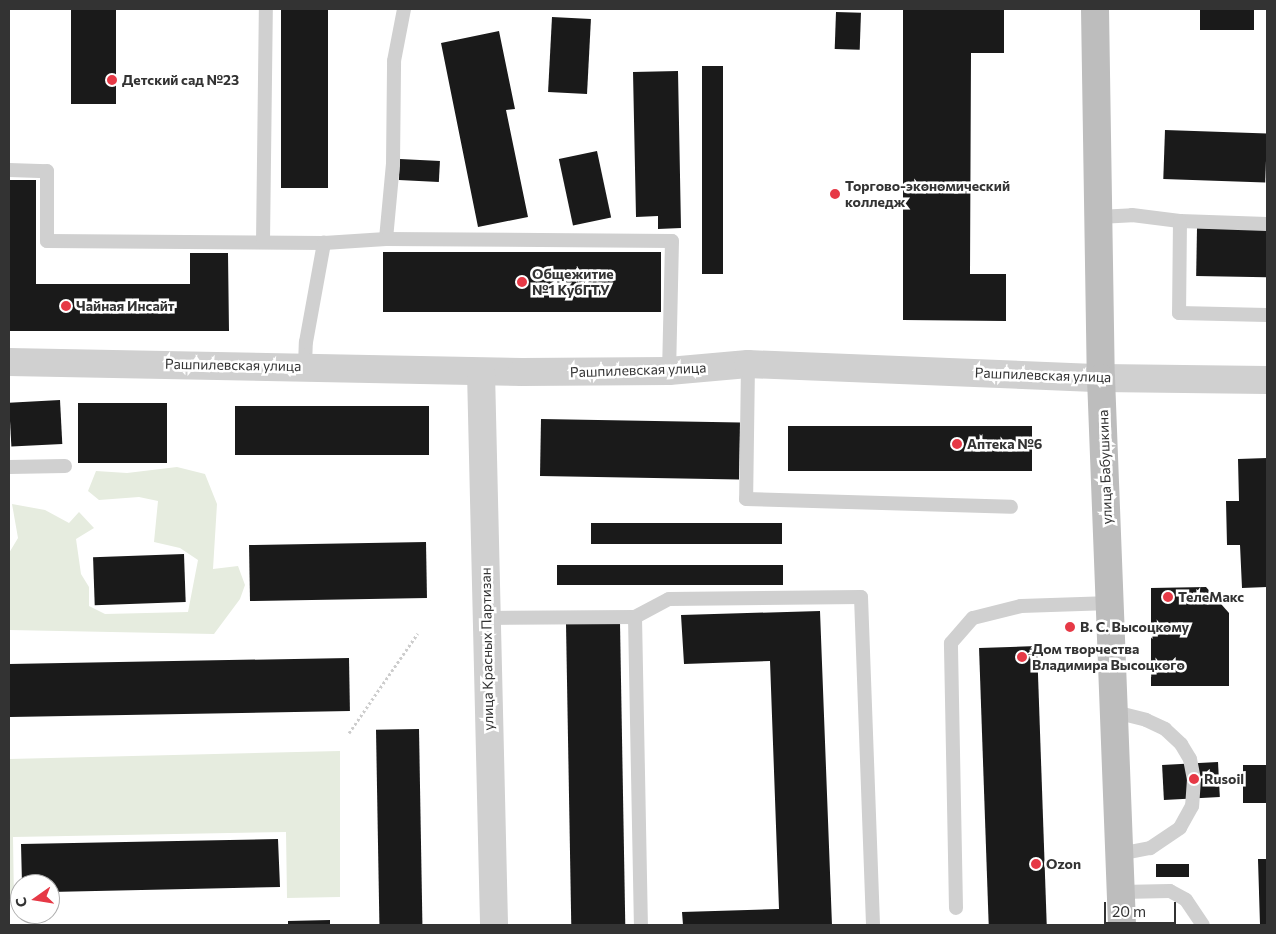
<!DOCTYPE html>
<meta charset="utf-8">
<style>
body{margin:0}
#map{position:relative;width:1276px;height:934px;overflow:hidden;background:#fff;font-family:Commissioner,sans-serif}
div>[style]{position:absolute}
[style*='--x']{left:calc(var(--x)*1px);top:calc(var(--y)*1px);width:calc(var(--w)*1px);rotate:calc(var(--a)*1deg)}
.green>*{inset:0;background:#e6ecdf}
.building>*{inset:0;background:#1a1a1a;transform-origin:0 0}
.path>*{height:3px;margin-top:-1.5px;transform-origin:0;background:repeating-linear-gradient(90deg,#cdcdcd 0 2.5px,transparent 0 5px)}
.service>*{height:14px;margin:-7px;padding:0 7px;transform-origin:7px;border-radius:7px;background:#d0d0d0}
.tertiary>*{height:28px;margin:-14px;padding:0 14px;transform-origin:14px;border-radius:14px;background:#d0d0d0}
.secondary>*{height:28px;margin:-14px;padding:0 14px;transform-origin:14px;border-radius:14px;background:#bdbdbd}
.dots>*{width:14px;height:14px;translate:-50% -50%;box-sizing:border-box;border:2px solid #fff;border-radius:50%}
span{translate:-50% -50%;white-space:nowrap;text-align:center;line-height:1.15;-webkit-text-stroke:5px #fff;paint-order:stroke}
.poi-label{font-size:14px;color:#333;font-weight:700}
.left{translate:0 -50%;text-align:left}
.street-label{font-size:14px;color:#333}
.frame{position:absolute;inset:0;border:10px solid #333;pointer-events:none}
.north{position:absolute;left:10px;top:874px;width:50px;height:50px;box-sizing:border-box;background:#fff;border:1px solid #adadad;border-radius:50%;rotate:257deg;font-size:14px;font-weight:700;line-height:20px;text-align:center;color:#333}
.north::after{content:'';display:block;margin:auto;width:18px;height:22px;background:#e63946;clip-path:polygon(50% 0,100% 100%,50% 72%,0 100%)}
.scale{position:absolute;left:1104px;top:902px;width:72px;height:22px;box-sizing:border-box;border:2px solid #333;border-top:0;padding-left:6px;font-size:15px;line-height:18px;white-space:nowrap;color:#333;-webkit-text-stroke:4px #fff;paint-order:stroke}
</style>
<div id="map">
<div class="green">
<div style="clip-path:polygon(177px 467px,205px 474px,217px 504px,213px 569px,238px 566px,245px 585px,240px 599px,214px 634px,9px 630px,9px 553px,18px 538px,12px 504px,45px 510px,69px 523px,79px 512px,94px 528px,76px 539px,81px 574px,89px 587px,89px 606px,105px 614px,188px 612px,198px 560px,180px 548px,154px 542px,158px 501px,139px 497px,99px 500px,88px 491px,96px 471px,127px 473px)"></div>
<div style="clip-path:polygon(340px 751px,340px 897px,287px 898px,286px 832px,13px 837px,14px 903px,9px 903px,9px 759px)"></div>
</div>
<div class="building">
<div style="left:71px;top:9px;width:45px;height:95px"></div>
<div style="left:281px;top:9px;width:47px;height:179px"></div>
<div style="clip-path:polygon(903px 9px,1004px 9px,1004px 53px,971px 53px,970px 274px,1006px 274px,1006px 321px,903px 320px)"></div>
<div style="left:1200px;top:9px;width:54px;height:21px"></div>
<div style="left:836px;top:12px;width:25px;height:37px;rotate:2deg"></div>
<div style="left:552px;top:17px;width:39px;height:75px;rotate:3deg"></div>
<div style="clip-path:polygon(499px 31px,515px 109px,506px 110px,528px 217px,478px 227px,441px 43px)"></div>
<div style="left:702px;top:66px;width:21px;height:208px"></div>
<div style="clip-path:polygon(678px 71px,681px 228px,658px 229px,658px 216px,636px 217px,633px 72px)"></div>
<div style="left:1165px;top:130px;width:102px;height:49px;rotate:2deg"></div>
<div style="left:597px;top:151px;width:68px;height:39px;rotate:78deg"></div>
<div style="left:400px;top:159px;width:40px;height:21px;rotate:3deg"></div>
<div style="clip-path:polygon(9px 180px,36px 180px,36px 284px,190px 284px,190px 253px,228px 253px,229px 331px,9px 331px)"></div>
<div style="left:1197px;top:228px;width:70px;height:48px;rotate:1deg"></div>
<div style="left:383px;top:252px;width:278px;height:60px"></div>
<div style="left:60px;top:400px;width:44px;height:51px;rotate:87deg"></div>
<div style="left:78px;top:403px;width:89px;height:60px"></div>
<div style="left:235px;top:406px;width:194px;height:49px"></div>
<div style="left:541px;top:419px;width:199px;height:57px;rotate:1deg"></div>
<div style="left:788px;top:426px;width:244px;height:45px"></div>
<div style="clip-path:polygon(1267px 458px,1267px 587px,1242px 588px,1240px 545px,1227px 545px,1226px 501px,1239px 501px,1238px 459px)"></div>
<div style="left:591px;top:523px;width:191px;height:21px"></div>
<div style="left:426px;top:542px;width:56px;height:177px;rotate:89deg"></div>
<div style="left:184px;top:554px;width:48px;height:91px;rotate:88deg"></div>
<div style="left:783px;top:565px;width:20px;height:226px;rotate:90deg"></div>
<div style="clip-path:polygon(1206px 587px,1229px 613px,1229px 686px,1151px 686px,1151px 588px)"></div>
<div style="clip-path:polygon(820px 611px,832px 925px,683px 925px,682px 912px,779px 909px,770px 661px,684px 664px,681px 615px)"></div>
<div style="left:620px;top:623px;width:302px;height:54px;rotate:89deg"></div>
<div style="left:1037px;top:646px;width:279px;height:58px;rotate:88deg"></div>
<div style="left:349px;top:658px;width:53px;height:340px;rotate:89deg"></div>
<div style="left:419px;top:729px;width:196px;height:43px;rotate:89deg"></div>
<div style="left:1218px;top:762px;width:35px;height:56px;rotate:87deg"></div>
<div style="left:1267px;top:765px;width:38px;height:24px;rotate:90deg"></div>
<div style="clip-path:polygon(278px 839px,280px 887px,50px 892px,50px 884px,22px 884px,21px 844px)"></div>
<div style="clip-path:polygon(1258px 859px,1267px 859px,1267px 925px,1260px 925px)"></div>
<div style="left:1189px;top:864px;width:13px;height:33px;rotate:90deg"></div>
<div style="clip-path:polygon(330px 920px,330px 925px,288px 925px,288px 921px)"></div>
</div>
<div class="path">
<div style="--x:349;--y:733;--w:121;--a:-55.4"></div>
</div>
<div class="service">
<div style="--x:9;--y:170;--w:38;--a:2"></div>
<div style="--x:47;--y:171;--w:70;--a:90"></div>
<div style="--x:47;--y:241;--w:277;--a:0.4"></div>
<div style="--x:324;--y:243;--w:62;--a:-3.7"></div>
<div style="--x:386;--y:239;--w:75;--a:-84.7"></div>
<div style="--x:393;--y:164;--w:103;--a:-89.4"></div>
<div style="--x:394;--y:61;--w:53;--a:-79.1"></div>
<div style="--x:1099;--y:217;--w:33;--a:-3"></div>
<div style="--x:1132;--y:215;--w:48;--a:7.1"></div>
<div style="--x:1180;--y:221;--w:87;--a:2"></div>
<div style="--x:1180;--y:221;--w:92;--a:90.6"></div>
<div style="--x:1179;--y:313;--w:88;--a:1.3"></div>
<div style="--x:386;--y:239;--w:286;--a:0.4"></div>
<div style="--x:672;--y:241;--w:130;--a:91.3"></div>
<div style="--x:263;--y:242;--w:233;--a:-89.3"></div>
<div style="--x:748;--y:364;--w:135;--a:90.8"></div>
<div style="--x:746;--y:499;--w:265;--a:1.7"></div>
<div style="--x:305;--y:366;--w:24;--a:-88"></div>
<div style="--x:306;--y:342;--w:101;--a:-79.7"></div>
<div style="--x:9;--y:467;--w:56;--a:-1"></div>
<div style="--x:635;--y:617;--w:308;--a:88.9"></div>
<div style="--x:487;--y:618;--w:148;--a:-0.4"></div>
<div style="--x:635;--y:617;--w:38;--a:-28"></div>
<div style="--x:669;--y:599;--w:192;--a:-0.6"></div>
<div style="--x:861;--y:597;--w:328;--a:87.9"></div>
<div style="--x:1115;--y:712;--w:32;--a:14"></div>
<div style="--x:1146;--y:720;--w:21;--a:25"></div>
<div style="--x:1165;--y:729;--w:22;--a:43"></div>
<div style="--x:1181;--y:744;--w:17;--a:59"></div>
<div style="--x:1190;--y:759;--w:20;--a:79"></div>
<div style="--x:1194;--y:779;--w:27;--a:94"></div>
<div style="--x:1192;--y:806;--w:25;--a:119"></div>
<div style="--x:1180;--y:828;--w:36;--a:146"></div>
<div style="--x:1150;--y:848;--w:31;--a:169"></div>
<div style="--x:1121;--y:892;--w:49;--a:-1.2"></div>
<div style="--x:1170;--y:891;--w:18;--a:29"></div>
<div style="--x:1186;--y:900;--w:30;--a:56"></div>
<div style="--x:956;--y:908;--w:265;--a:-91.1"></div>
<div style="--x:951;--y:643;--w:33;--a:-49"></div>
<div style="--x:973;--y:618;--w:49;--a:-14"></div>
<div style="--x:1021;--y:606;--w:90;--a:-1.9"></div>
</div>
<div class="tertiary">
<div style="--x:9;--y:362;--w:513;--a:1.12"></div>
<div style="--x:522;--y:372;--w:147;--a:-0.4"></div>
<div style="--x:669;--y:371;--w:79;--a:-5.1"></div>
<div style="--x:748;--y:364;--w:353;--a:2.3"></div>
<div style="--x:1101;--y:378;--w:166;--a:0.7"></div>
<div style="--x:481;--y:372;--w:553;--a:88.65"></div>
</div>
<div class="secondary">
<div style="--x:1095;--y:9;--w:369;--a:89.1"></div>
<div style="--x:1101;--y:378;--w:547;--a:87.8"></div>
</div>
<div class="dots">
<div style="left:112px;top:80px;background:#e63946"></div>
<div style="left:835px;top:194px;background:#e63946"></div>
<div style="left:522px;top:282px;background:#e63946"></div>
<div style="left:66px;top:306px;background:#e63946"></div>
<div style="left:957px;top:444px;background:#e63946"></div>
<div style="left:1168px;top:597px;background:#e63946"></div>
<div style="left:1070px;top:627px;background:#e63946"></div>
<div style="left:1022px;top:657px;background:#e63946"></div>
<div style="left:1194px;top:779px;background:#e63946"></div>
<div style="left:1036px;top:864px;background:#e63946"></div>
</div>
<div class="poi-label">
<span class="left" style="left:122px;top:80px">Детский сад №23</span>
<span class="left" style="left:845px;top:194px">Торгово-экономический<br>колледж</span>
<span class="left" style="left:532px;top:282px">Общежитие<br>№1 КубГТУ</span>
<span class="left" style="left:76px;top:306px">Чайная Инсайт</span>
<span class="left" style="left:967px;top:444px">Аптека №6</span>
<span class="left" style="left:1178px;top:597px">ТелеМакс</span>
<span class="left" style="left:1080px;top:627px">В. С. Высоцкому</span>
<span class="left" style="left:1032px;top:657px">Дом творчества<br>Владимира Высоцкого</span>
<span class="left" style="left:1204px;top:779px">Rusoil</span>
<span class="left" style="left:1046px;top:864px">Ozon</span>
</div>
<div class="street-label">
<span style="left:233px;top:365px;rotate:1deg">Рашпилевская улица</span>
<span style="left:638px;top:370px;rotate:-2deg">Рашпилевская улица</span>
<span style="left:1043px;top:375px;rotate:2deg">Рашпилевская улица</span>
<span style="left:1105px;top:467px;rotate:-92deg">улица Бабушкина</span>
<span style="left:487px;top:649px;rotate:-91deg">улица Красных Партизан</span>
</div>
<div class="frame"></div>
<div class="north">С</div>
<div class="scale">20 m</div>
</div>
